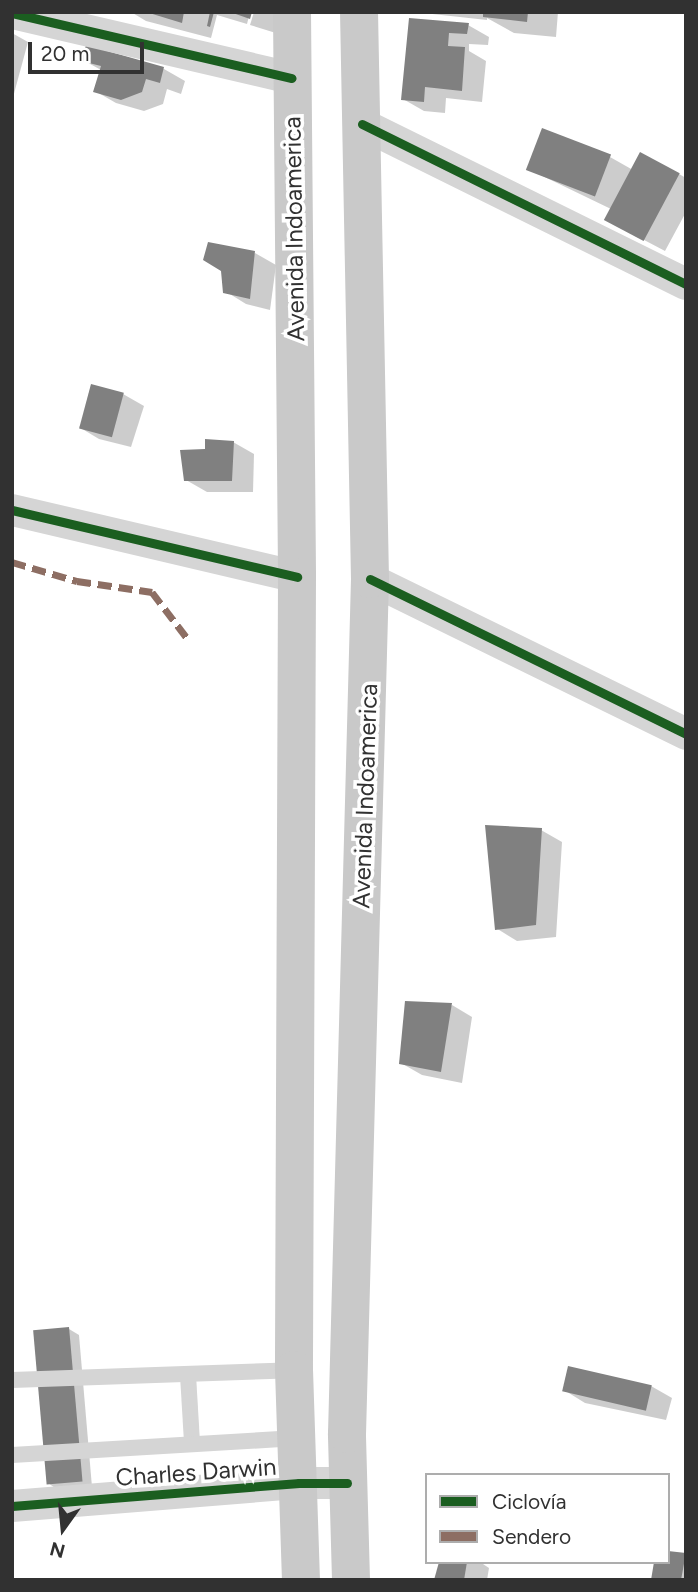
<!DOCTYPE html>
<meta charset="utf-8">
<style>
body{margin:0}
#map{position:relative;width:698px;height:1592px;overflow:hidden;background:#fff;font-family:Figtree,sans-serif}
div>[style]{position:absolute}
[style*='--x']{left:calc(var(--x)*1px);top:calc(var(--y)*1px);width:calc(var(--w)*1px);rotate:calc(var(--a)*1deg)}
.shadow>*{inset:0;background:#0003}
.building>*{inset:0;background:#808080;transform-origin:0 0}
.lane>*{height:16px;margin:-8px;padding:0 8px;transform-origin:8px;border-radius:8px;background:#d5d5d5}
.street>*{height:32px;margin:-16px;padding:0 16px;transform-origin:16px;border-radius:16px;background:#d5d5d5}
.primary>*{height:38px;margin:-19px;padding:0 19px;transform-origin:19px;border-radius:19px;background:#c9c9c9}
.quiet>*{height:7px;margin-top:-3.5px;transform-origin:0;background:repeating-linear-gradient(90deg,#8d6e63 0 14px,transparent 0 21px)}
.cycleway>*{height:9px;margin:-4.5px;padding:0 4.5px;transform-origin:4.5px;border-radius:4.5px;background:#1b5e20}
span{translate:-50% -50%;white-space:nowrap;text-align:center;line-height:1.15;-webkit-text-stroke:7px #fff;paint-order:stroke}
.street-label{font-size:24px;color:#313131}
.frame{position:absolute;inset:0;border:14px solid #313131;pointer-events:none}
.legend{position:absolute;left:425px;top:1473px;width:245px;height:91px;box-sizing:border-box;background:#fff;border:2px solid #adadad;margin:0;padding:9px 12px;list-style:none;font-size:21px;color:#313131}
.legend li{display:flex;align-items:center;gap:14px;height:35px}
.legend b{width:35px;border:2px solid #adadad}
.north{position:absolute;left:28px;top:1494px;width:70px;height:70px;-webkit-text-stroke:5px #fff;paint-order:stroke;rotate:195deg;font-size:19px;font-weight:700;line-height:28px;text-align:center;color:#313131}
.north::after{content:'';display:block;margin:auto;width:24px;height:32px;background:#313131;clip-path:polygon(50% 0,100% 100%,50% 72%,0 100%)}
.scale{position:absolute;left:28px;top:42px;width:116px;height:32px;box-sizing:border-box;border:4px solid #313131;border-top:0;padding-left:9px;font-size:21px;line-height:24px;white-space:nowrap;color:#313131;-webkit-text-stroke:5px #fff;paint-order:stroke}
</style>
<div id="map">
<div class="shadow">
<div style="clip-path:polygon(131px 12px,250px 12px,247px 24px,217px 15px,211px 38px,146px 21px)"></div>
<div style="clip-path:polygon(254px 12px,280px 12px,279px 34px,250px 25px)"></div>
<div style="clip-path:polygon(414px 12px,558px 12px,556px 37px,514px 33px,487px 18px,487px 20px)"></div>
<div style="clip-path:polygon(411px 20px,468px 25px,489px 37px,488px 45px,469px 44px,469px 51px,486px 61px,482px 102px,446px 98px,445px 113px,424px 111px,403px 99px)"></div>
<div style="clip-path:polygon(12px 33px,28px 42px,12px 101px)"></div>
<div style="clip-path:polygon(87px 47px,164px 69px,185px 81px,181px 94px,167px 89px,163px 104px,144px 111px,116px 103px,95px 91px,101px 70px,83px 60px)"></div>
<div style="clip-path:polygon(610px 157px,633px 170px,679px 174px,686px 178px,686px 212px,665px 251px,627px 231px,611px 209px,526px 168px)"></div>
<div style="clip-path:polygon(255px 253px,276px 265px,270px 310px,246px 304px,225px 291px)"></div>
<div style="clip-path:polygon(123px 394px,144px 406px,131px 447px,99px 439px,79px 427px)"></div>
<div style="clip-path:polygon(233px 442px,254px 454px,253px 492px,207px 492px,186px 480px,207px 450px)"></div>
<div style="clip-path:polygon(541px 830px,562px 842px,556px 937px,517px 941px,496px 928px)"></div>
<div style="clip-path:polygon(452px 1005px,472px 1017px,462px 1083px,422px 1075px,401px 1063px)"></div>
<div style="clip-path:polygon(69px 1329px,79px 1335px,92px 1487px,58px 1490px,48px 1483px)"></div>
<div style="clip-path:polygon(651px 1386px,672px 1398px,666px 1420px,585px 1403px,564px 1390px)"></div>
<div style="clip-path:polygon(686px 1554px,686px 1580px,653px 1580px,668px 1562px)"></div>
<div style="clip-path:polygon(440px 1562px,480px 1562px,489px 1568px,487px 1580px,436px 1580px)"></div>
</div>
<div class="building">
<div style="clip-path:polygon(146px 12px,184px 12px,182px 23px)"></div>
<div style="clip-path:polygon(210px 12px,214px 12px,210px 27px,207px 26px)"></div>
<div style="clip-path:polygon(230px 12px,252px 12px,250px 19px)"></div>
<div style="clip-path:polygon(483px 12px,528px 12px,527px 22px,483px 17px)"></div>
<div style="clip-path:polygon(409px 18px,469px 23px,467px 34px,449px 33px,448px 46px,465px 47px,462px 91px,425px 87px,424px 102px,401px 100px)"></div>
<div style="clip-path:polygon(86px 45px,164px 67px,160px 83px,146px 79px,142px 92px,121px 100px,93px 92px,101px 66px,81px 61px)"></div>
<div style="left:542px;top:128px;width:74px;height:45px;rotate:21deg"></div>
<div style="left:640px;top:152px;width:45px;height:77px;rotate:28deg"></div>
<div style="clip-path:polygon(208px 242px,255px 251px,250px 299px,223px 293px,221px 271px,203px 260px)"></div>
<div style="left:91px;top:384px;width:34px;height:46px;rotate:15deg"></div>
<div style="clip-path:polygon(205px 439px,234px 441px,232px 481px,184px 481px,180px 450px,205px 449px)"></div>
<div style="clip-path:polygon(485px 825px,542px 828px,536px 925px,495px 930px)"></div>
<div style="clip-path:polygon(405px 1001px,452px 1003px,441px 1072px,399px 1064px)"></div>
<div style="left:69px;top:1327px;width:155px;height:36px;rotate:85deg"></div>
<div style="left:568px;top:1366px;width:86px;height:26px;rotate:13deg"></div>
<div style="clip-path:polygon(668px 1551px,686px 1553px,681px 1580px,651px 1580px,654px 1562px,668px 1562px)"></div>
<div style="clip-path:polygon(439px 1562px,467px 1562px,464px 1580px,434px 1580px)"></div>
</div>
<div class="lane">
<div style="--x:188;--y:1375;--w:67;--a:86.6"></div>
<div style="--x:12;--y:1380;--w:282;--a:-2"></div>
<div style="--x:12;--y:1455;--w:285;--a:-3.4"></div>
</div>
<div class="street">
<div style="--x:12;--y:13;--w:287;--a:13.1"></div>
<div style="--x:362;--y:124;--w:361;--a:26.3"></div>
<div style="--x:12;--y:510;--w:293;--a:13.2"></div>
<div style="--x:370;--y:579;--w:352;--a:26.1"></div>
<div style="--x:12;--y:1506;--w:288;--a:-4.6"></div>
<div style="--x:299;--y:1483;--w:48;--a:0"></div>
</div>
<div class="primary">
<div style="--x:292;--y:12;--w:565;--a:89.49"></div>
<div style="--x:297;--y:577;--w:793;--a:90.22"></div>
<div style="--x:294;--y:1370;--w:210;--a:88.1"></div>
<div style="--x:351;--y:1580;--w:146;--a:-91.6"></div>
<div style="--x:347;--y:1434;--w:855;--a:-88.46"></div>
<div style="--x:370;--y:579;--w:567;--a:-91.11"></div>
</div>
<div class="quiet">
<div style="--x:12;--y:562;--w:68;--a:16.3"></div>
<div style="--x:77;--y:581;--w:76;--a:8.3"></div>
<div style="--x:152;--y:592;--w:58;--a:52.7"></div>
</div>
<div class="cycleway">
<div style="--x:12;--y:13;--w:287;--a:13.1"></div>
<div style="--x:362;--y:124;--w:361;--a:26.3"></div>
<div style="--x:12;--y:510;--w:293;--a:13.2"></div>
<div style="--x:370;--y:579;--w:352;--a:26.1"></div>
<div style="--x:12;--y:1506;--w:288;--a:-4.6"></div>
<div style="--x:299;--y:1483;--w:48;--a:0"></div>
</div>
<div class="street-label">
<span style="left:294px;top:229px;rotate:-91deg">Avenida Indoamerica</span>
<span style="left:365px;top:796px;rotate:-88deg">Avenida Indoamerica</span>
<span style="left:196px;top:1472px;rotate:-4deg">Charles Darwin</span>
</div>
<div class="frame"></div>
<ul class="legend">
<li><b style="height:9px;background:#1b5e20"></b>Ciclovía</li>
<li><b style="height:9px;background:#8d6e63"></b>Sendero</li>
</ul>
<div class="north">N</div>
<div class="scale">20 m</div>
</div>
